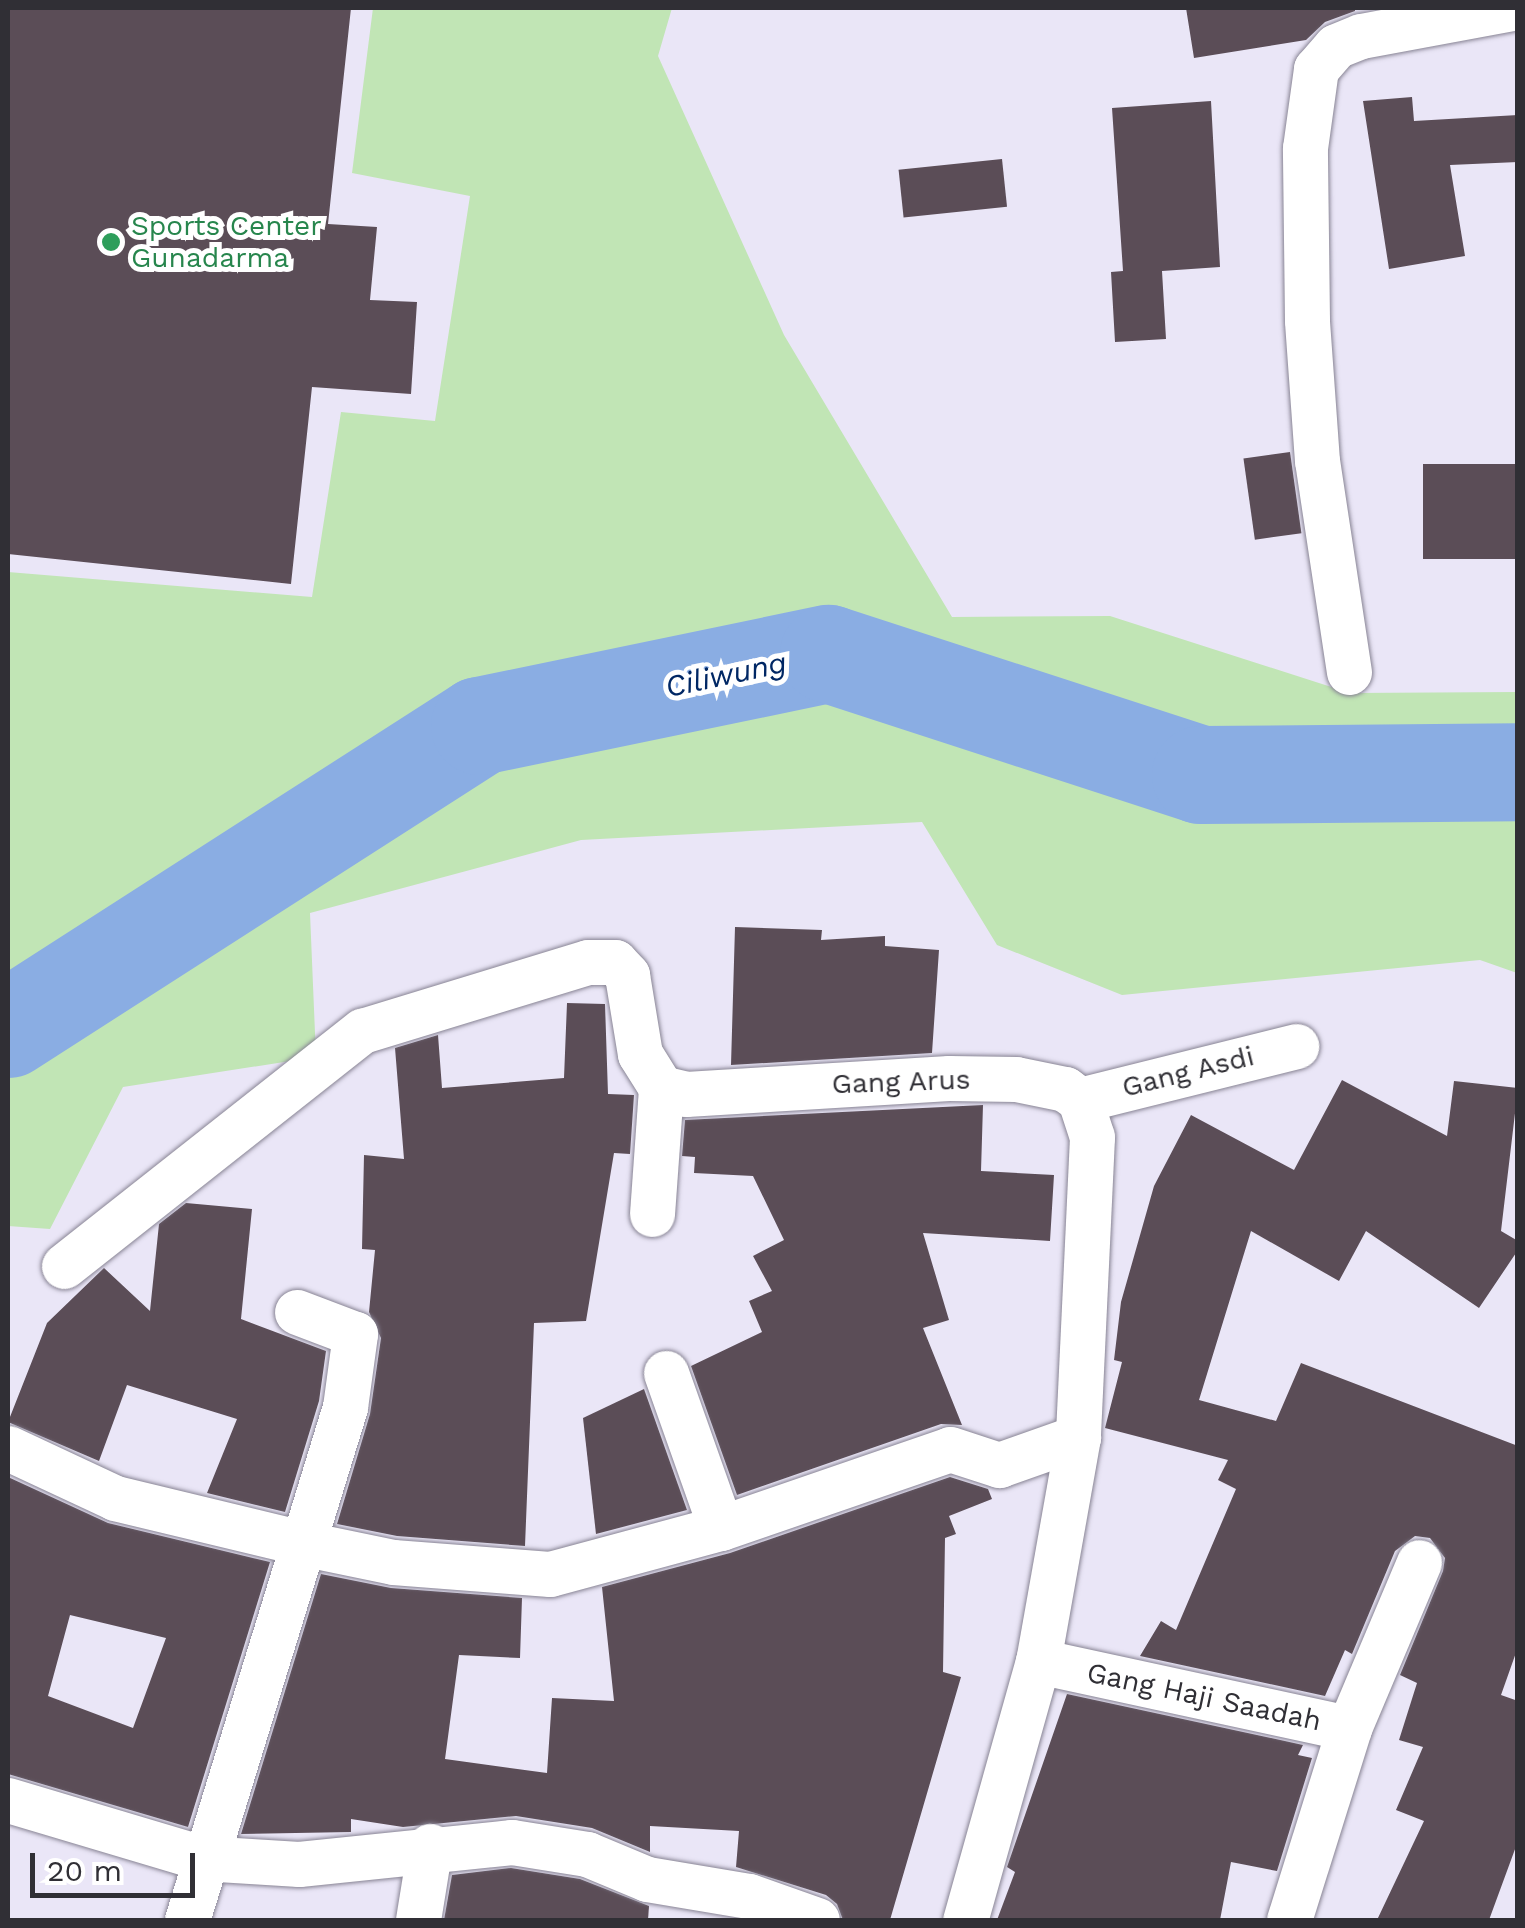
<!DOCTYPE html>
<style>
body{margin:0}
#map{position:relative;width:1525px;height:1928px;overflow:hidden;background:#eae6f7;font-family:"Work Sans",sans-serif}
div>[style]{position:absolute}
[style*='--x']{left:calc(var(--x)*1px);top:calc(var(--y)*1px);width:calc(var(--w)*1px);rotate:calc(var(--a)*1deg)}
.green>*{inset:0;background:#c1e5b5}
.river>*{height:98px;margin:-49px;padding:0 49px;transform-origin:49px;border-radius:49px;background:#8aade3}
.building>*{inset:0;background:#5b4d57;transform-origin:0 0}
.roads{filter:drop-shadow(0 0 2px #888494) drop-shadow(0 0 2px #888494)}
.minor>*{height:45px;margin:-22.5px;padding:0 22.5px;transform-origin:22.5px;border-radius:22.5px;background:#fff}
.dots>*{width:28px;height:28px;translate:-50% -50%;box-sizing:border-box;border:5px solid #fff;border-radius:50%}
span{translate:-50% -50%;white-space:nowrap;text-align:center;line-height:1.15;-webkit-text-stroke:10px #fff;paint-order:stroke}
.leisure-label{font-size:28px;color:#27864d}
.left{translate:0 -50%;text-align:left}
.street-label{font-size:28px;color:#302f35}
.water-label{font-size:30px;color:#002764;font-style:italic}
.frame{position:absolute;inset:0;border:10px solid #302f35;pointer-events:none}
.scale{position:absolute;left:30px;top:1853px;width:165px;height:45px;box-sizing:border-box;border:5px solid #302f35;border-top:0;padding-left:12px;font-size:30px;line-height:35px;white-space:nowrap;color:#302f35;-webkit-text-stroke:8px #fff;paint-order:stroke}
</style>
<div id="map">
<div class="green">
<div style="clip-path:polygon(373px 8px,672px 8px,658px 56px,784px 335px,952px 617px,1110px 616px,1350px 693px,1517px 692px,1517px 973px,1480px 960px,1122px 995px,997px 945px,922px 822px,581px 840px,310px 913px,316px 1057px,123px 1087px,50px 1229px,8px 1226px,8px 572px,312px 597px,341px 412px,435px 421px,470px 196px,352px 173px)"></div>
</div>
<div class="river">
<div style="--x:8;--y:1029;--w:561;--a:-32.7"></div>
<div style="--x:480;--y:726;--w:356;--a:-11.7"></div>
<div style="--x:829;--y:654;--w:391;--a:18"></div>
<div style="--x:1201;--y:775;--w:317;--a:-0.5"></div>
</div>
<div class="building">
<div style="clip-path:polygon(8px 8px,351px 8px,328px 224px,377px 227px,370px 300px,417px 302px,411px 394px,312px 387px,291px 584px,8px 554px)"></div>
<div style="clip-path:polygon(1186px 8px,1355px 8px,1355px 11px,1325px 22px,1306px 40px,1194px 58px)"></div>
<div style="clip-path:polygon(1412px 97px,1414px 121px,1518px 115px,1518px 162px,1450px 165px,1465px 256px,1389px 269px,1363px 101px)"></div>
<div style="clip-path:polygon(1211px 101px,1220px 267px,1162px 271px,1166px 339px,1115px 342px,1111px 272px,1123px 271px,1112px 108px)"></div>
<div style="left:1002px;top:159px;width:48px;height:104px;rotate:84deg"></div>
<div style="left:1290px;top:452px;width:82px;height:47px;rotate:82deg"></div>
<div style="left:1518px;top:464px;width:95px;height:95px;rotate:90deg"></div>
<div style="clip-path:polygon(735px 927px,822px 930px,821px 940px,885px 936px,885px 946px,939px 950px,932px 1053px,731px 1065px)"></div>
<div style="clip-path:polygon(567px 1003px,605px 1004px,608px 1094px,634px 1095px,630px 1154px,614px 1153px,586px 1321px,534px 1323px,525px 1546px,397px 1536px,337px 1524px,370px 1414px,381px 1338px,369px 1312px,375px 1250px,362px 1249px,364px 1155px,404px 1159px,395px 1048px,438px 1035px,442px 1088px,564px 1078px)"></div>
<div style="clip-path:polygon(1342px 1080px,1447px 1136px,1454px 1081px,1518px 1088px,1501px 1231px,1518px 1241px,1518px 1250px,1479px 1308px,1366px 1231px,1339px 1281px,1251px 1231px,1199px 1400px,1276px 1421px,1301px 1363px,1518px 1446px,1518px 1647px,1501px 1695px,1518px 1701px,1518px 1841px,1489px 1920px,1377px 1920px,1424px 1821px,1396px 1810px,1423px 1747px,1399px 1740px,1417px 1683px,1400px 1675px,1443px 1571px,1445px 1558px,1430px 1538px,1415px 1536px,1395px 1551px,1352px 1654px,1345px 1650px,1325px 1696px,1140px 1656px,1161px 1621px,1176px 1630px,1236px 1489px,1218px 1480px,1228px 1460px,1105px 1428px,1122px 1362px,1114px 1360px,1121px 1302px,1154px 1186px,1191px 1115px,1294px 1170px)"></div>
<div style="clip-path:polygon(983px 1105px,981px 1171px,1054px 1175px,1050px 1241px,923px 1233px,949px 1320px,923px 1328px,962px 1425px,941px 1424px,737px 1495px,691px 1366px,762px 1332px,749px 1301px,772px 1291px,753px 1256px,784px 1240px,753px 1176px,694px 1173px,695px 1157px,682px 1156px,685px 1120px)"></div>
<div style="clip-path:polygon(186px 1203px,252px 1209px,241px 1319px,326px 1351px,319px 1401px,285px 1512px,207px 1493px,237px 1419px,127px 1385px,99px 1461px,8px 1422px,47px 1323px,104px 1268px,150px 1311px,159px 1224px)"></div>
<div style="clip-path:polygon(644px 1389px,687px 1510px,596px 1534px,583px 1418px)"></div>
<div style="clip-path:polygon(evenodd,8px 1477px,108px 1523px,270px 1562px,188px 1827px,8px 1774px,8px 1477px,70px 1615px,166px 1638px,133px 1728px,48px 1696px,70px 1615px)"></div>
<div style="clip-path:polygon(950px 1477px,988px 1489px,992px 1499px,949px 1516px,956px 1534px,945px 1538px,943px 1672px,961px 1677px,890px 1920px,843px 1920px,837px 1904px,826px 1895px,736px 1867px,739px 1831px,650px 1826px,650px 1852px,592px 1828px,516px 1816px,403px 1827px,351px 1819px,351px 1832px,241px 1834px,321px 1574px,391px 1588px,522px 1598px,520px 1658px,459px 1655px,445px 1759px,547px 1773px,552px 1698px,614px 1701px,602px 1587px,730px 1553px)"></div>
<div style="clip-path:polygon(1067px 1694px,1303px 1745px,1298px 1755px,1312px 1758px,1277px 1871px,1231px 1862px,1220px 1920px,997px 1920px,1015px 1872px,1007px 1867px)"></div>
<div style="clip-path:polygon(511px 1868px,580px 1879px,649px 1906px,648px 1920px,444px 1920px,452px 1875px)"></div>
</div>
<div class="roads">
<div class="minor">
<div style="--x:1349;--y:672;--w:213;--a:-98.6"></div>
<div style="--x:1317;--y:461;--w:141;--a:-94.1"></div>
<div style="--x:1307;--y:320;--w:172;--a:-90.7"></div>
<div style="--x:1305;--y:148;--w:80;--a:-82.1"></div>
<div style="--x:1316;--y:69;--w:30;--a:-49"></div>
<div style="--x:1336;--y:46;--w:27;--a:-22"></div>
<div style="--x:1361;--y:36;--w:154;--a:-10.5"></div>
<div style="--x:1080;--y:1100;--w:223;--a:-14"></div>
<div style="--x:652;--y:1214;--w:126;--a:-85.9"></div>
<div style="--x:64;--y:1266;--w:380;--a:-38.3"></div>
<div style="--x:362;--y:1031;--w:236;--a:-17"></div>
<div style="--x:588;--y:962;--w:27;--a:0"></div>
<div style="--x:615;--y:962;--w:18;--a:47"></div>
<div style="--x:627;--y:975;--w:80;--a:80.7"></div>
<div style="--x:640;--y:1054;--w:40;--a:58"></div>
<div style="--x:661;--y:1088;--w:26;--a:13"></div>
<div style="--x:686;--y:1094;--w:263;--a:-3.5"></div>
<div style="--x:949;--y:1078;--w:67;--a:0.9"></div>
<div style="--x:1016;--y:1079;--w:50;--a:11.5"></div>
<div style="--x:1065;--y:1089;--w:19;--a:36"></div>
<div style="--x:1080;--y:1100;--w:39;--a:72"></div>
<div style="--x:1092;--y:1137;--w:300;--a:92.7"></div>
<div style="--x:1078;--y:1437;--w:228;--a:100.1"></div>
<div style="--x:1038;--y:1661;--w:269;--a:105.7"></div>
<div style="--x:666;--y:1373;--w:164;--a:70.5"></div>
<div style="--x:8;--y:1448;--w:118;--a:25"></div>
<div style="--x:115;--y:1498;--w:196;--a:13.5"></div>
<div style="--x:306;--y:1544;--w:89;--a:11.7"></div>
<div style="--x:393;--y:1562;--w:157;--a:4.4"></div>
<div style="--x:550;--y:1574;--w:177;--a:-15.1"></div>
<div style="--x:721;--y:1528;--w:242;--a:-19"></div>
<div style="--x:950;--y:1449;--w:52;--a:18.1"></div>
<div style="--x:999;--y:1465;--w:84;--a:-19.5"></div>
<div style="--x:1038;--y:1661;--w:318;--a:12.2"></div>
<div style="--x:8;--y:1800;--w:202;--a:16.6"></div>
<div style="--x:202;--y:1858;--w:97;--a:3.5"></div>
<div style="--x:299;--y:1864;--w:214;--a:-5.9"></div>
<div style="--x:512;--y:1842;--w:76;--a:9.1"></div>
<div style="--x:587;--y:1854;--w:65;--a:22.6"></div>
<div style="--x:647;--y:1879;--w:103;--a:9.5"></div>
<div style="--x:749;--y:1896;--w:72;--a:19.4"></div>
<div style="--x:187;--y:1920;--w:537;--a:-72.88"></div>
<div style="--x:345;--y:1407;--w:74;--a:-82.2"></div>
<div style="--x:355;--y:1334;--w:62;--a:-159.2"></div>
<div style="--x:418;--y:1920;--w:75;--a:-80.8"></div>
<div style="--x:1289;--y:1920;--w:201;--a:-72.6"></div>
<div style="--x:1349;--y:1728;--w:180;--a:-67.1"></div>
</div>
</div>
<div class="dots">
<div style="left:111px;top:242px;background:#2e9e5b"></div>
</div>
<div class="leisure-label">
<span class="left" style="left:131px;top:242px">Sports Center<br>Gunadarma</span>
</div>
<div class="street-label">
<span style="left:1188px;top:1072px;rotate:-14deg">Gang Asdi</span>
<span style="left:901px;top:1082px;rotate:-2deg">Gang Arus</span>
<span style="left:1204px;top:1697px;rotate:12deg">Gang Haji Saadah</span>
</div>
<div class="water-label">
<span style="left:726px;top:675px;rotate:-12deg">Ciliwung</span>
</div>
<div class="frame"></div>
<div class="scale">20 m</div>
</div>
